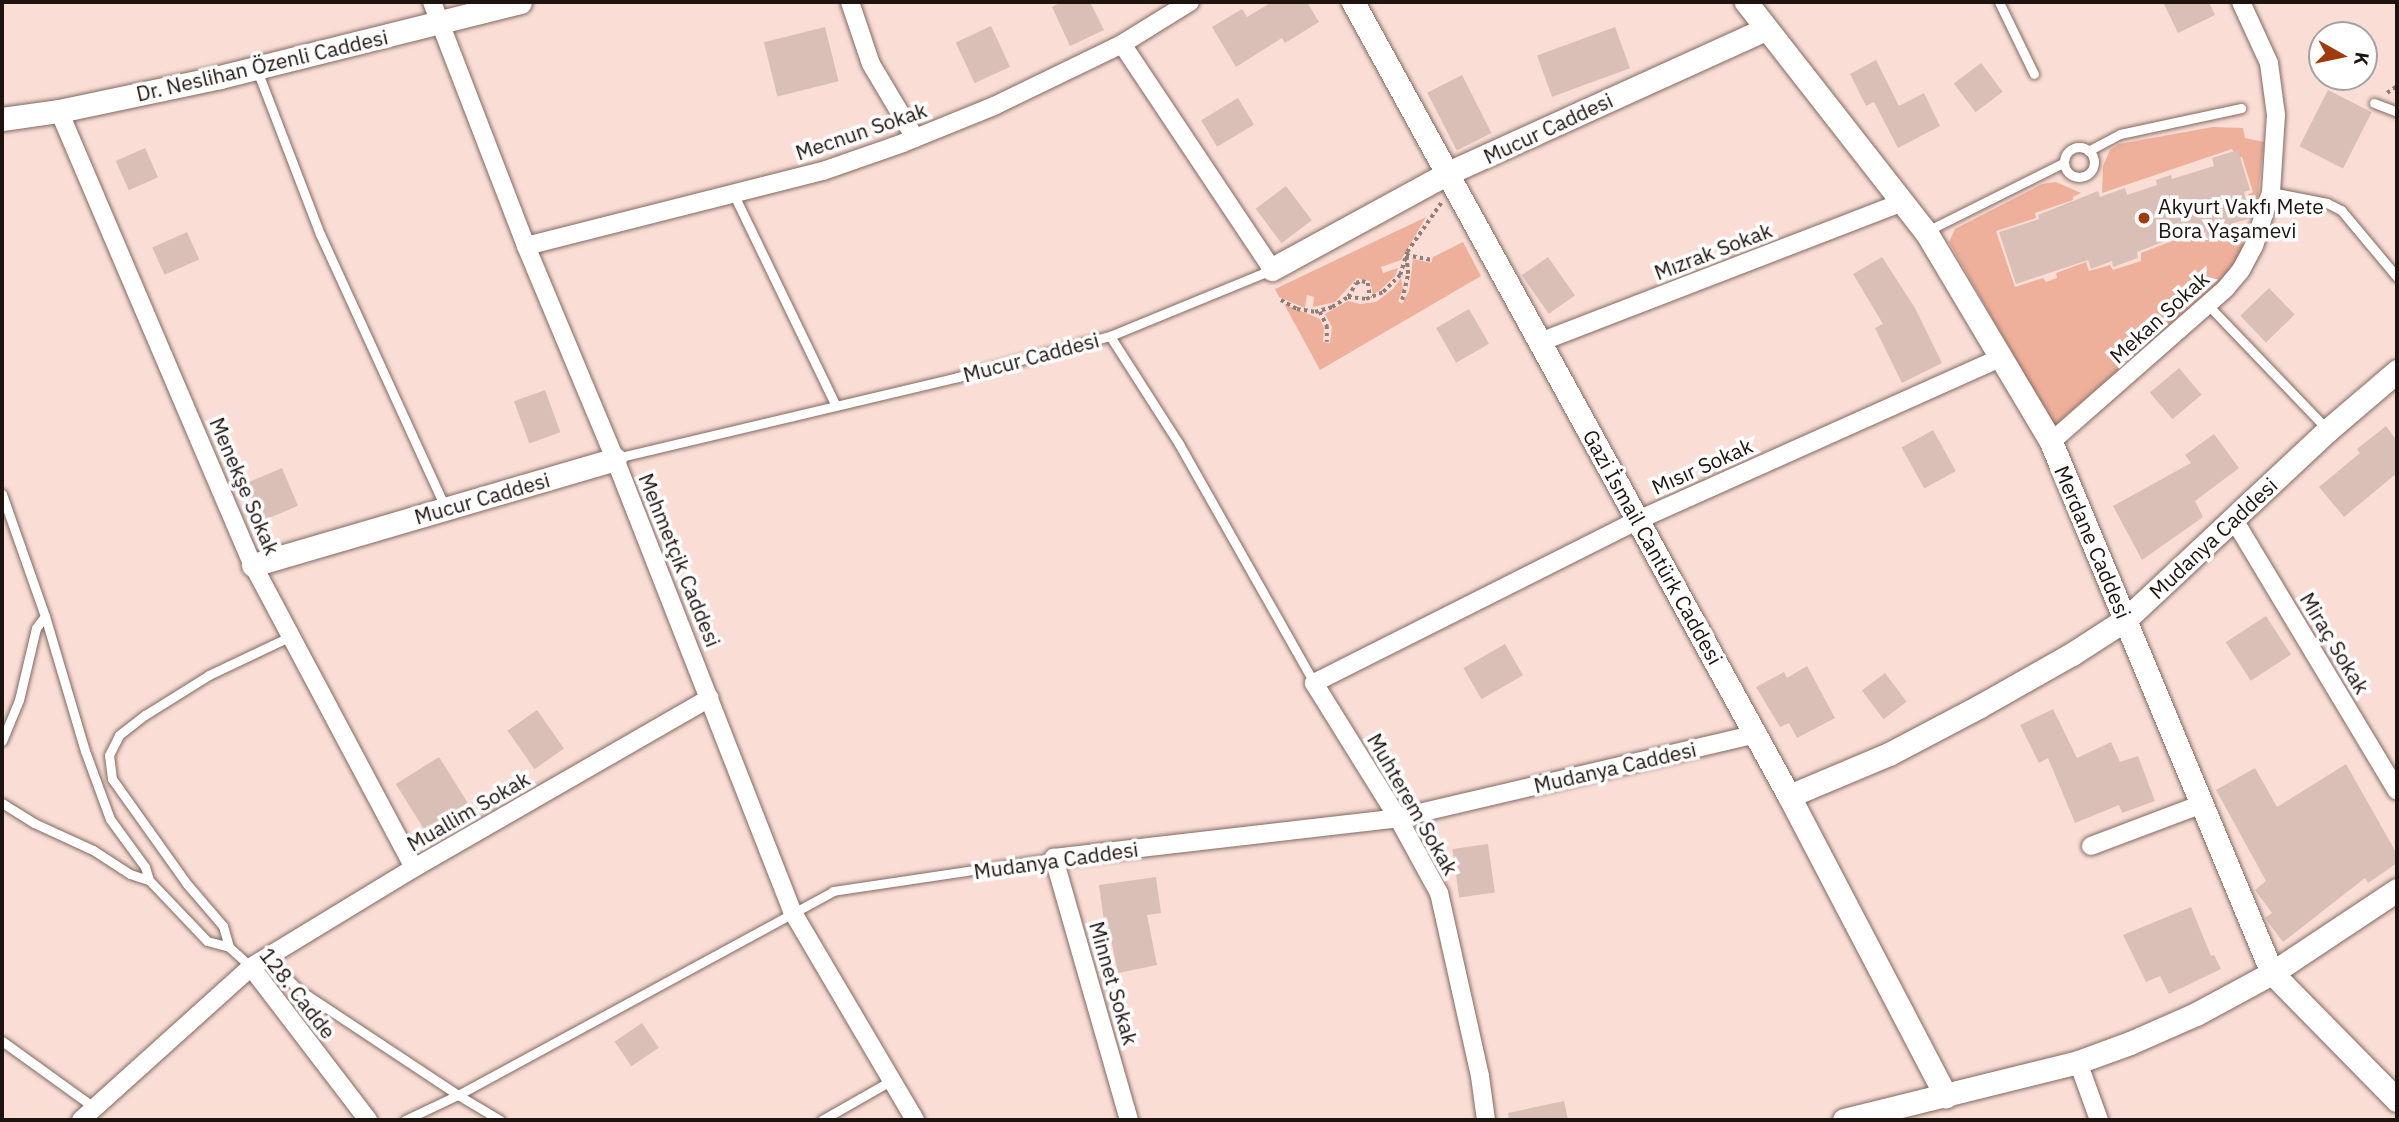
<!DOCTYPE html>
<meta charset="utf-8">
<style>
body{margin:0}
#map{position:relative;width:2399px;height:1122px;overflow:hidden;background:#faded5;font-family:"IBM Plex Sans",sans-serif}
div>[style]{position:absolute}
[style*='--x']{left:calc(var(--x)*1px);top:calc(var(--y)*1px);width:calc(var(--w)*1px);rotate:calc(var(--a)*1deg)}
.green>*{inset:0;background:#eeb09a}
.building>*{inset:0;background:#dabfb6;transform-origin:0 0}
.path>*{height:3.5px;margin-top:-1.75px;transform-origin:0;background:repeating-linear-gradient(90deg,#907d77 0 3.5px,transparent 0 7px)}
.roads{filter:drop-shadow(0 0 2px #806960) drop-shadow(0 0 2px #806960)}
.service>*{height:9px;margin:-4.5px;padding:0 4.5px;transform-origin:4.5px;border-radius:4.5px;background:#fff}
.service>.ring{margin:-4.5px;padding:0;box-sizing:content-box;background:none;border:9px solid #fff;border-radius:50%}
.minor>*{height:18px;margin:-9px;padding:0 9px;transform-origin:9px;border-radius:9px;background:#fff}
.tertiary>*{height:23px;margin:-11.5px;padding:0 11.5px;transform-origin:11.5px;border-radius:11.5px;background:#fff}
.dots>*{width:19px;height:19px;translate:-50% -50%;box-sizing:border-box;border:4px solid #fff;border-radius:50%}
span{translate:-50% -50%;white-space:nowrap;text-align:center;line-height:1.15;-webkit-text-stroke:7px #fff;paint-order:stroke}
.street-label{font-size:21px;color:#1d1410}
.poi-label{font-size:21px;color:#1d1410}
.left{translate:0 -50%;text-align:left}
.frame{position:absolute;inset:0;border:4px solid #1d1410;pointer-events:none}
.north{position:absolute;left:2308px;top:21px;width:70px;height:70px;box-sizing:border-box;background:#fff;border:2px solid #a5a19f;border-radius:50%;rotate:99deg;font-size:19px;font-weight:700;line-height:28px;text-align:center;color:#1d1410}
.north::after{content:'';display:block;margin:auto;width:24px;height:32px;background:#9f3a0b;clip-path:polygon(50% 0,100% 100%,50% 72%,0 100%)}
</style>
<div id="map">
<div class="green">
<div style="clip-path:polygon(2213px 127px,2243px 128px,2245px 138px,2264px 142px,2255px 221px,2247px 195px,2253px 192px,2242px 157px,2236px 158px,2232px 149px,2102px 193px,2103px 166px,2110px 150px,2119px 144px)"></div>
<div style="clip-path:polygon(2056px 182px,2081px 193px,2073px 197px,2073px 200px,2035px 213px,2036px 218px,1996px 231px,2015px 287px,2043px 278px,2046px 282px,2057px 278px,2056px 273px,2086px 262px,2089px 271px,2110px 265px,2113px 270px,2141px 261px,2141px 253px,2185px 236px,2188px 241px,2203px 235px,2205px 240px,2225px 233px,2246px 246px,2226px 276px,2054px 426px,1949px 242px,1955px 229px,2042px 184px)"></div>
<div style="clip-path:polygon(1426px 217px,1401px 260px,1381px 267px,1383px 273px,1398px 268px,1395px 276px,1379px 291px,1373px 294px,1370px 281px,1357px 278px,1335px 302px,1313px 307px,1314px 297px,1307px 295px,1305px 308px,1279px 297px,1275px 289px)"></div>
<div style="clip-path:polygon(1463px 242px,1481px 276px,1320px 370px,1284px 304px,1320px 319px,1324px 328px,1323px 342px,1330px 343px,1332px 327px,1325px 314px,1348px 301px,1360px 304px,1376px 302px,1393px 289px,1401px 278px,1403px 289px,1398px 301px,1402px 304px,1409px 291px,1413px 259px,1431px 263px,1433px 257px)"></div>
</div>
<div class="building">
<div style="clip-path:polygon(1062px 2px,1090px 2px,1104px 30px,1070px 46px,1052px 7px)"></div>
<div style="clip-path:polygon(1272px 2px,1307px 2px,1319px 22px,1285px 43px,1282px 38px,1236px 67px,1212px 27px,1242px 9px,1247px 17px)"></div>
<div style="clip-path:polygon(2163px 2px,2209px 2px,2215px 15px,2178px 33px)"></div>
<div style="left:991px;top:26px;width:45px;height:39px;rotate:65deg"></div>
<div style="left:825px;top:27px;width:56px;height:63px;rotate:76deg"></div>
<div style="left:1615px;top:27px;width:44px;height:83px;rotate:70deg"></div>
<div style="clip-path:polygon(1876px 60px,1899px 106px,1924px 93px,1940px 126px,1898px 148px,1874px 102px,1866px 106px,1850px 74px)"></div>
<div style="left:1981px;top:63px;width:36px;height:34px;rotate:53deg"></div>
<div style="left:1462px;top:75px;width:65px;height:39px;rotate:63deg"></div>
<div style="left:2328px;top:90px;width:49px;height:63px;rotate:27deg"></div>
<div style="left:1238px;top:98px;width:31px;height:43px;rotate:59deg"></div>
<div style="left:145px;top:148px;width:32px;height:32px;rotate:66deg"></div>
<div style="clip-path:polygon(2238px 150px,2250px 190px,2244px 192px,2251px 218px,2231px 224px,2231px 229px,2207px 238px,2205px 232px,2189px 238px,2186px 233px,2137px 252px,2138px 258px,2113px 267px,2112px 261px,2091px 269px,2088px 260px,2016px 284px,1999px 232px,2039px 219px,2038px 215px,2098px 191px,2100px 197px,2125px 188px,2127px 195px,2157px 185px,2156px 180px,2171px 175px,2172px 179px,2214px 166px,2212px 158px)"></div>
<div style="left:1286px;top:186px;width:43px;height:38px;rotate:53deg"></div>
<div style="left:187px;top:232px;width:30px;height:38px;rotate:66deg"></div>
<div style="left:1548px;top:257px;width:47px;height:32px;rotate:55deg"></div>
<div style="clip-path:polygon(1882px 257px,1915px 308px,1942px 363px,1902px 383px,1875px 328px,1883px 324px,1853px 274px)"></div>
<div style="left:2269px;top:288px;width:37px;height:40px;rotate:46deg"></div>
<div style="left:1469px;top:309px;width:40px;height:38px;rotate:60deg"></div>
<div style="left:2179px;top:368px;width:35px;height:38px;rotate:50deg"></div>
<div style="left:545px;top:390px;width:45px;height:33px;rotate:70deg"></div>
<div style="clip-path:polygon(2386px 426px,2397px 441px,2397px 473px,2344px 517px,2319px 487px,2360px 453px,2357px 449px)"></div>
<div style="left:1933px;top:430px;width:47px;height:36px;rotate:61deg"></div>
<div style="clip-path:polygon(2214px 434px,2239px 468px,2195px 501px,2203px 517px,2142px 560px,2113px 506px,2191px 463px,2185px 455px)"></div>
<div style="left:282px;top:468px;width:41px;height:40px;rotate:67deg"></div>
<div style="left:2266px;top:616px;width:46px;height:48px;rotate:57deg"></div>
<div style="left:1505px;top:644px;width:36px;height:48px;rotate:60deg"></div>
<div style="clip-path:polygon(1807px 666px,1835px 718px,1797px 738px,1789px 723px,1780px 727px,1756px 687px,1784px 672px,1787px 678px)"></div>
<div style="left:1885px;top:673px;width:36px;height:29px;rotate:53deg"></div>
<div style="clip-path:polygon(2053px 709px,2077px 758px,2111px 742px,2120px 762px,2138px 756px,2155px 801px,2122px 813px,2119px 805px,2075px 823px,2048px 758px,2039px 763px,2020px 725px)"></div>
<div style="left:537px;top:710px;width:47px;height:36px;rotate:55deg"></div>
<div style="left:439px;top:757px;width:54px;height:51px;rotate:58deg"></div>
<div style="clip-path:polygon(2346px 764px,2397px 854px,2397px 863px,2368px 883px,2365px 878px,2283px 942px,2265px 918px,2272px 913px,2255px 890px,2266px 881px,2216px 790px,2255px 768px,2277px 807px)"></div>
<div style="left:1488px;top:844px;width:49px;height:36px;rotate:82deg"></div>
<div style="clip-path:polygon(1156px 877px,1161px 913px,1147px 915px,1157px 965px,1118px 973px,1107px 920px,1104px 921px,1099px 885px)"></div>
<div style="clip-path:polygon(2191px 907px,2211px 956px,2214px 955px,2221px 969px,2169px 994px,2160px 976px,2146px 982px,2123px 935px)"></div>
<div style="left:642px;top:1023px;width:30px;height:33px;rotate:56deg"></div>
<div style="clip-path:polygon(1564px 1101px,1568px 1120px,1509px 1120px,1508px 1113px)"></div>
</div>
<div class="path">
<div style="--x:2387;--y:93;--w:12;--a:-35"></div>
<div style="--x:1348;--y:297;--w:16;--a:-60"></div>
<div style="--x:1356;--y:283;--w:6;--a:-18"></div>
<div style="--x:1362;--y:281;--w:6;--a:18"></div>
<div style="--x:1368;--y:283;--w:15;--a:82"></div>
<div style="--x:1281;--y:300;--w:18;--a:29"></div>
<div style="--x:1297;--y:309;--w:18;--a:9"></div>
<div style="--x:1315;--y:312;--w:18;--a:-16"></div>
<div style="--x:1332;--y:307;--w:19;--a:-32"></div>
<div style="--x:1348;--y:297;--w:18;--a:6"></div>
<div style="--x:1366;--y:299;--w:18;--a:-22"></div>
<div style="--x:1383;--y:292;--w:24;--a:-45"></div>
<div style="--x:1400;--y:275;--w:24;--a:-73"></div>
<div style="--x:1407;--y:252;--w:60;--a:-55.2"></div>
<div style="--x:1402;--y:300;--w:27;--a:-77"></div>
<div style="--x:1408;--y:274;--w:19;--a:-96"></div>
<div style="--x:1406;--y:255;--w:25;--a:11"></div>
<div style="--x:1320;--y:312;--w:16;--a:63"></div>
<div style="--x:1327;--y:326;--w:16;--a:90"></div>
</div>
<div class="roads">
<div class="service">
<div style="--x:1999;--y:2;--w:80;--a:64.1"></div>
<div style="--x:257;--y:70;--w:176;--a:69"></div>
<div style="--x:320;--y:234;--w:300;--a:65.4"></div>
<div style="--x:2374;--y:103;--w:25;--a:21"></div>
<div class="ring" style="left:2064px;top:147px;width:21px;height:21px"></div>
<div style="--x:2088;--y:151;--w:36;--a:-28"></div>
<div style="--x:2120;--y:134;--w:124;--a:-12.1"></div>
<div style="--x:2271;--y:192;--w:57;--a:11.1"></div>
<div style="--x:2327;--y:203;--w:16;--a:27"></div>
<div style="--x:2341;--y:210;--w:87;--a:50.1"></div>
<div style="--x:734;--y:195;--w:234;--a:64.2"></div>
<div style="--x:1927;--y:231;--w:152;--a:-26.6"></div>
<div style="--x:2208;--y:305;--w:173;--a:46.2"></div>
<div style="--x:1110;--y:336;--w:128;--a:57.4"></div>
<div style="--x:1179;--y:444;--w:274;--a:60.5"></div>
<div style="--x:616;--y:458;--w:351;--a:-13.3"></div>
<div style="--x:958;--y:377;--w:157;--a:-15.1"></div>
<div style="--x:1110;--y:336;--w:174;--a:-22.3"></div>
<div style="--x:2;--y:494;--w:129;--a:70.6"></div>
<div style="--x:45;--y:616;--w:141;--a:73.5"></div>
<div style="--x:85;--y:751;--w:72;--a:69.8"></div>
<div style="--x:110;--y:819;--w:59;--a:53.9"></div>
<div style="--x:145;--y:867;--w:14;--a:73"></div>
<div style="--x:2;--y:741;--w:44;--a:-67.5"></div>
<div style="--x:19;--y:700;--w:74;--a:-76.7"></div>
<div style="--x:36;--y:628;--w:15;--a:-53"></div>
<div style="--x:2;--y:803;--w:38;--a:32"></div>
<div style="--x:34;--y:823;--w:65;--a:24.6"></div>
<div style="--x:93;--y:850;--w:44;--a:33"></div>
<div style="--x:130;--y:874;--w:20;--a:18"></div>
<div style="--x:149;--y:880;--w:84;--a:46.4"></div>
<div style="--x:207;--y:941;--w:23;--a:15"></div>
<div style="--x:229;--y:947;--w:30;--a:42"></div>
<div style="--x:229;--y:947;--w:22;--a:-106"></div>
<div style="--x:223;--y:926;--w:55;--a:-130.6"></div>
<div style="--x:187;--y:884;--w:129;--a:-125.5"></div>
<div style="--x:112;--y:779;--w:24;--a:-97"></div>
<div style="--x:109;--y:755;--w:22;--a:-63"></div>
<div style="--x:119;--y:735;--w:33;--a:-38"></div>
<div style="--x:145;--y:715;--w:75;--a:-32"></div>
<div style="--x:209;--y:675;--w:91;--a:-25.4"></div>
<div style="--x:267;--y:957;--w:45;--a:45.9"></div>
<div style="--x:298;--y:989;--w:192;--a:33.5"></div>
<div style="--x:458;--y:1095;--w:49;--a:30.8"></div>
<div style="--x:2;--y:1041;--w:115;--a:35.8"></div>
<div style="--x:405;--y:1120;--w:59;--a:-25.3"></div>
<div style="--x:458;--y:1095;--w:427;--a:-28.5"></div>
<div style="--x:833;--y:891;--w:223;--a:-8.5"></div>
<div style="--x:822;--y:1120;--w:81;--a:-29.7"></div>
</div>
<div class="minor">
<div style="--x:432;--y:2;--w:261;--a:68.9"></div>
<div style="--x:526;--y:246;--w:231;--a:67.3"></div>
<div style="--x:615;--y:459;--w:485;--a:68.6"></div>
<div style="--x:792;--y:911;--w:243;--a:59.5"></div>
<div style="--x:850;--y:2;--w:65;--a:71.3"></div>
<div style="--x:871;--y:64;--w:86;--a:59.3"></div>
<div style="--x:1122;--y:44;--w:270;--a:56.3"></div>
<div style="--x:59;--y:111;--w:494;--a:66.9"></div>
<div style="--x:253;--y:565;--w:343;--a:62"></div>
<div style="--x:526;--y:246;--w:306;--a:-14.2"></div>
<div style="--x:823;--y:171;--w:85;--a:-19.3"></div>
<div style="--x:903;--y:143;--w:98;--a:-22.1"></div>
<div style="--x:994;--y:106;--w:142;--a:-25.8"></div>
<div style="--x:1122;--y:44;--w:80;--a:-31.7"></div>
<div style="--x:1540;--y:342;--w:388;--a:-21.1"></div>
<div style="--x:2051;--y:442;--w:233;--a:-41.3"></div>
<div style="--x:2226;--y:288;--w:23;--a:-50"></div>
<div style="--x:2241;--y:270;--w:27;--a:-62"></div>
<div style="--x:2254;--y:246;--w:57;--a:-72.5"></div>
<div style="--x:2271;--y:192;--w:77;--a:-86.3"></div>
<div style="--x:2276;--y:115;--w:52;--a:-97.7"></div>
<div style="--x:2269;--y:63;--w:67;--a:-114.7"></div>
<div style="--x:2233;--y:518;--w:318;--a:59"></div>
<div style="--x:2091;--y:846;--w:119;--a:-20.7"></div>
<div style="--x:251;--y:967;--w:193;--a:52.6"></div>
<div style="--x:2078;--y:1062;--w:62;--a:70.1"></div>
<div style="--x:81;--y:1120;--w:229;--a:-42"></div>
<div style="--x:251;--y:967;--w:191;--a:-31.3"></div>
<div style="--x:414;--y:868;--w:341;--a:-29.9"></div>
<div style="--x:1129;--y:1120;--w:273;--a:-106"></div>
<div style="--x:1054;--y:858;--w:346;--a:-6.6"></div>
<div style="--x:1398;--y:818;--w:367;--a:-13.2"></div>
<div style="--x:1486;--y:1120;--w:44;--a:-97.8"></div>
<div style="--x:1480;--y:1076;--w:188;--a:-102.6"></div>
<div style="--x:1439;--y:893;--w:85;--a:-118.7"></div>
<div style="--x:1398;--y:818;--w:159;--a:-121.9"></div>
<div style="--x:1314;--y:683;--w:363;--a:-26.7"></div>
<div style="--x:1638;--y:520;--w:398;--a:-24.1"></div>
</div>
<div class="tertiary">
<div style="--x:1353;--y:2;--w:906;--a:61.23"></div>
<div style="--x:1789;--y:796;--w:339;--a:62.4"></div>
<div style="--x:1746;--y:2;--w:292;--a:52"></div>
<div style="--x:1926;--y:232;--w:244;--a:59.2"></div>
<div style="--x:2051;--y:442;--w:575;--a:67.4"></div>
<div style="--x:2272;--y:973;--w:178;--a:45.5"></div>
<div style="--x:2;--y:119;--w:58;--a:-8"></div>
<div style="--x:59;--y:111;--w:165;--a:-11.9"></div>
<div style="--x:220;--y:77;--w:309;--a:-14"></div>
<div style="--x:1272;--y:269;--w:200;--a:-28.6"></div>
<div style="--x:1448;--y:173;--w:348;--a:-24.4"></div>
<div style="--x:253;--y:565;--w:377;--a:-16.3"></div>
<div style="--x:1789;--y:796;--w:108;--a:-22.8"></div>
<div style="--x:1889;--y:754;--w:103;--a:-27.8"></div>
<div style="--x:1980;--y:706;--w:106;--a:-29.5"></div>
<div style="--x:2072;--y:654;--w:64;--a:-32.9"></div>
<div style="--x:2126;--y:619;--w:277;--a:-43.1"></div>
<div style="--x:2328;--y:430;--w:91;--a:-40.5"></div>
<div style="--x:1844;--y:1120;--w:241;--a:-13.9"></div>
<div style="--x:2078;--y:1062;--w:55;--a:-20.1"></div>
<div style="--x:2130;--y:1043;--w:72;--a:-23.7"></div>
<div style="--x:2196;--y:1014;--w:86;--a:-28.3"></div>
<div style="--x:2272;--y:973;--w:150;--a:-33.6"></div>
</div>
</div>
<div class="dots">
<div style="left:2144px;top:218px;background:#9f3a0b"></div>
</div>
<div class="street-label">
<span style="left:262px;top:65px;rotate:-13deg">Dr. Neslihan Özenli Caddesi</span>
<span style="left:1548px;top:128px;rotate:-25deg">Mucur Caddesi</span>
<span style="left:861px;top:131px;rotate:-19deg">Mecnun Sokak</span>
<span style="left:1713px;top:251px;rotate:-21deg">Mızrak Sokak</span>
<span style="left:2159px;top:317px;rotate:-42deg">Mekan Sokak</span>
<span style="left:1031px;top:357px;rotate:-15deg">Mucur Caddesi</span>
<span style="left:1702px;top:466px;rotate:-24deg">Mısır Sokak</span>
<span style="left:245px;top:486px;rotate:67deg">Menekşe Sokak</span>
<span style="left:482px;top:498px;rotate:-16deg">Mucur Caddesi</span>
<span style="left:2213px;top:538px;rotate:-43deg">Mudanya Caddesi</span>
<span style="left:2093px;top:542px;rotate:67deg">Merdane Caddesi</span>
<span style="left:1653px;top:547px;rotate:61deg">Gazi İsmail Cantürk Caddesi</span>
<span style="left:680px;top:560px;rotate:68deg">Mehmetçik Caddesi</span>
<span style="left:2335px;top:643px;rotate:59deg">Miraç Sokak</span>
<span style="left:1615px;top:767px;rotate:-13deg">Mudanya Caddesi</span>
<span style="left:1413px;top:804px;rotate:60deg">Muhterem Sokak</span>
<span style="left:468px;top:811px;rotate:-30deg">Muallim Sokak</span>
<span style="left:1056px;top:860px;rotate:-8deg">Mudanya Caddesi</span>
<span style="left:1114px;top:983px;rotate:74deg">Minnet Sokak</span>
<span style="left:298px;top:993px;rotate:52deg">128. Cadde</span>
</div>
<div class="poi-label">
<span class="left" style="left:2158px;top:218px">Akyurt Vakfı Mete<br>Bora Yaşamevi</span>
</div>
<div class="frame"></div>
<div class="north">K</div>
</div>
